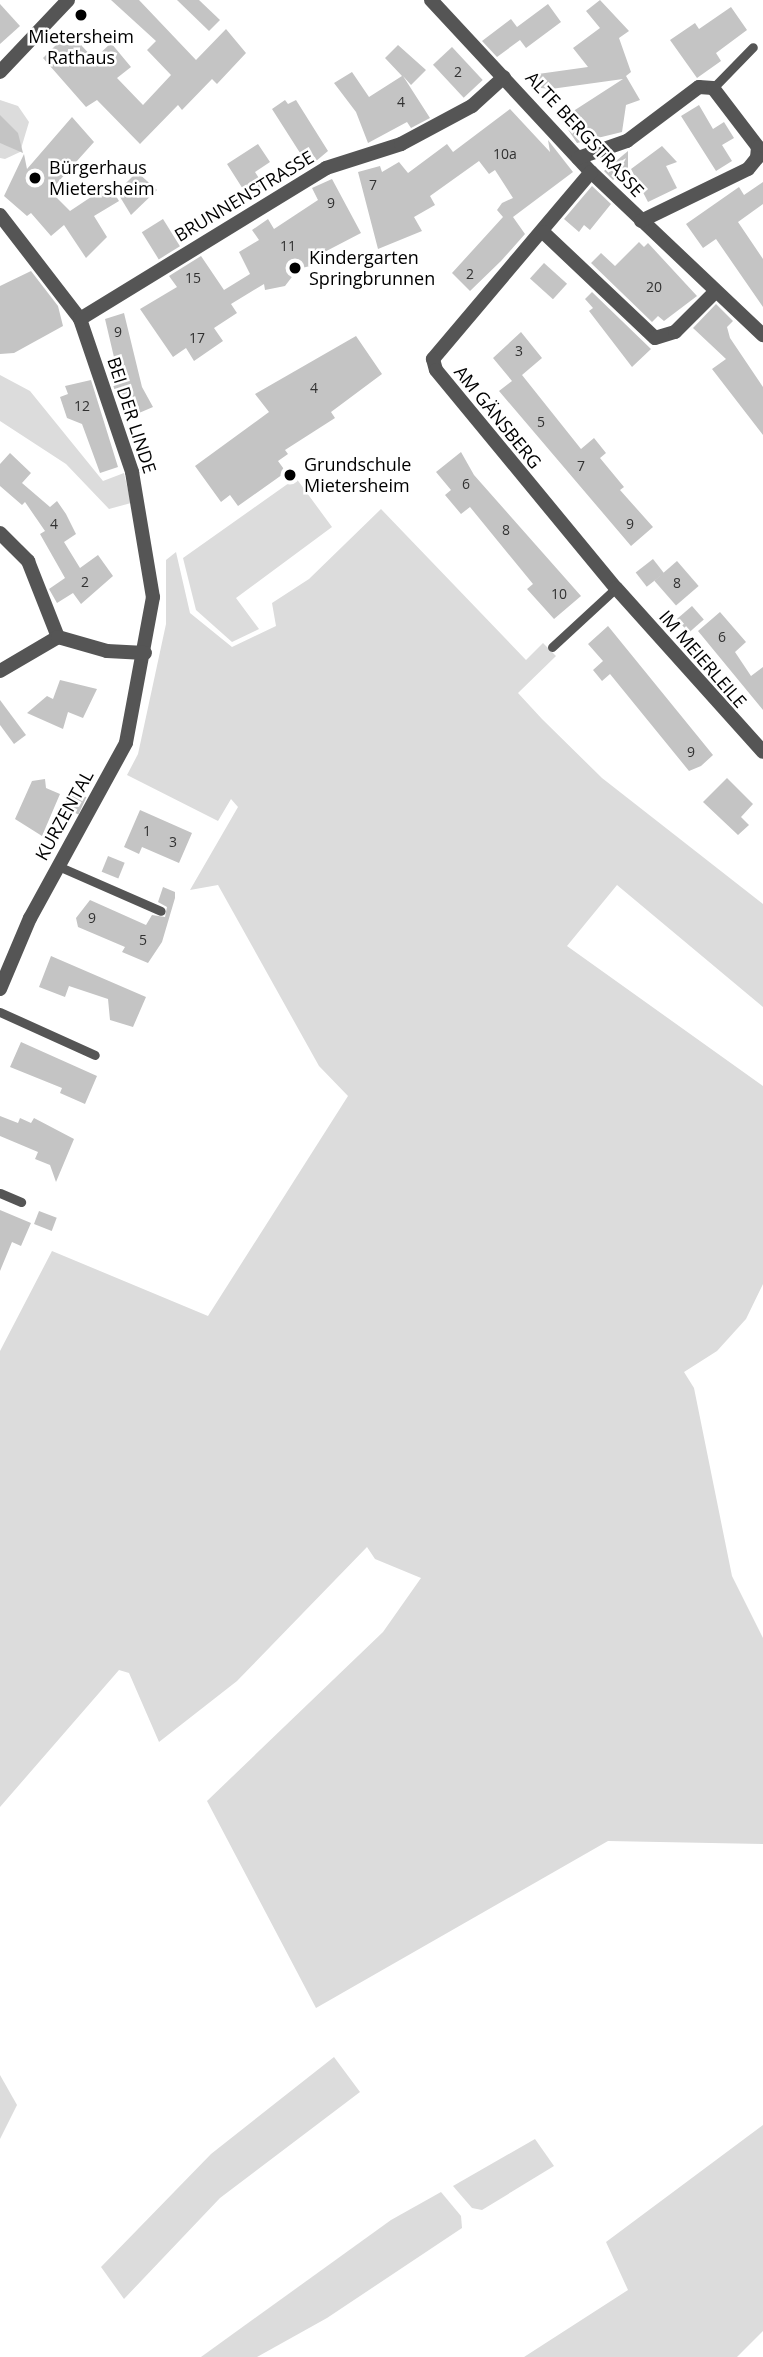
<!DOCTYPE html>
<meta charset="utf-8">
<style>
body{margin:0}
#map{position:relative;width:763px;height:2357px;overflow:hidden;background:#fff;font-family:"Open Sans",sans-serif}
div>[style]{position:absolute}
[style*='--x']{left:calc(var(--x)*1px);top:calc(var(--y)*1px);width:calc(var(--w)*1px);rotate:calc(var(--a)*1deg)}
.green>*{inset:0;background:#dcdcdc}
.building>*{inset:0;background:#c4c4c4;transform-origin:0 0}
.lane>*{height:9px;margin:-4.5px;padding:0 4.5px;transform-origin:4.5px;border-radius:4.5px;background:#555}
.street>*{height:14px;margin:-7px;padding:0 7px;transform-origin:7px;border-radius:7px;background:#555}
.dots>*{width:19px;height:19px;translate:-50% -50%;box-sizing:border-box;border:4px solid #fff;border-radius:50%}
span{translate:-50% -50%;white-space:nowrap;text-align:center;line-height:1.15;-webkit-text-stroke:5px #fff;paint-order:stroke}
.number-label{font-size:14px;color:#313131}
.number-label span{-webkit-text-stroke-width:0}
.poi-label{font-size:18px;color:#000}
.left{translate:0 -50%;text-align:left}
.street-label{font-size:18px;color:#000}
</style>
<div id="map">
<div class="green">
<div style="clip-path:polygon(0 100px,18px 106px,29px 122px,20px 152px,5px 159px,0 158px)"></div>
<div style="clip-path:polygon(0 375px,30px 391px,103px 481px,124px 473px,131px 503px,109px 509px,66px 464px,0 421px)"></div>
<div style="clip-path:polygon(296px 478px,332px 527px,236px 598px,259px 629px,232px 642px,196px 610px,183px 558px)"></div>
<div style="clip-path:polygon(381px 509px,526px 660px,543px 643px,556px 656px,518px 693px,542px 719px,602px 778px,763px 904px,763px 1007px,617px 885px,567px 946px,763px 1086px,763px 1284px,746px 1319px,717px 1351px,684px 1372px,694px 1388px,732px 1576px,763px 1638px,763px 1844px,608px 1841px,316px 2008px,207px 1801px,383px 1632px,421px 1578px,375px 1559px,367px 1547px,237px 1681px,159px 1742px,129px 1673px,119px 1670px,0 1807px,0 1351px,52px 1251px,208px 1316px,348px 1096px,319px 1066px,218px 885px,190px 890px,238px 807px,231px 799px,218px 821px,127px 775px,138px 754px,166px 624px,166px 560px,176px 552px,190px 613px,232px 647px,276px 626px,272px 603px,309px 579px)"></div>
<div style="clip-path:polygon(334px 2057px,360px 2092px,220px 2198px,124px 2299px,101px 2267px,211px 2154px)"></div>
<div style="clip-path:polygon(0 2075px,17px 2105px,0 2139px)"></div>
<div style="clip-path:polygon(763px 2125px,763px 2331px,737px 2357px,524px 2357px,628px 2290px,606px 2242px)"></div>
<div style="clip-path:polygon(535px 2139px,554px 2166px,482px 2210px,472px 2208px,453px 2186px)"></div>
<div style="clip-path:polygon(441px 2192px,461px 2216px,462px 2228px,327px 2318px,257px 2357px,201px 2357px,391px 2220px)"></div>
</div>
<div class="building">
<div style="clip-path:polygon(111px 0,139px 0,196px 60px,226px 29px,246px 53px,217px 84px,212px 79px,182px 110px,178px 105px,140px 144px,97px 100px,86px 107px,43px 58px,69px 32px,94px 59px,111px 43px,131px 67px,117px 78px,143px 105px,171px 75px,147px 50px,156px 41px)"></div>
<div style="clip-path:polygon(177px 0,199px 0,220px 20px,209px 31px)"></div>
<div style="clip-path:polygon(600px 0,629px 31px,619px 38px,631px 72px,626px 76px,640px 100px,626px 105px,622px 132px,577px 143px,561px 119px,623px 79px,551px 89px,541px 88px,538px 74px,588px 67px,573px 48px,600px 28px,586px 11px)"></div>
<div style="clip-path:polygon(0 4px,20px 26px,0 44px)"></div>
<div style="clip-path:polygon(548px 4px,561px 22px,526px 48px,520px 40px,497px 57px,482px 41px,511px 19px,517px 27px)"></div>
<div style="clip-path:polygon(731px 7px,747px 30px,716px 53px,721px 61px,697px 78px,670px 40px,695px 23px,699px 29px)"></div>
<div style="clip-path:polygon(398px 45px,426px 70px,411px 85px,403px 76px,430px 118px,411px 128px,407px 122px,368px 143px,356px 112px,334px 83px,352px 72px,369px 97px,402px 76px,385px 58px)"></div>
<div style="left:452px;top:47px;width:45px;height:26px;rotate:47deg"></div>
<div style="clip-path:polygon(285px 100px,288px 104px,296px 100px,328px 151px,309px 167px,272px 109px)"></div>
<div style="clip-path:polygon(699px 105px,713px 129px,724px 122px,734px 138px,722px 145px,732px 161px,716px 171px,681px 116px)"></div>
<div style="clip-path:polygon(510px 109px,550px 152px,548px 140px,573px 172px,513px 217px,525px 234px,501px 261px,470px 291px,452px 273px,503px 217px,497px 210px,502px 203px,513px 198px,495px 170px,489px 174px,479px 161px,430px 196px,435px 205px,414px 217px,422px 231px,378px 249px,358px 172px,380px 166px,382px 172px,399px 162px,408px 173px,447px 144px,453px 152px)"></div>
<div style="clip-path:polygon(0 115px,18px 133px,23px 153px,0 143px)"></div>
<div style="clip-path:polygon(72px 117px,94px 142px,50px 191px,70px 211px,109px 185px,119px 201px,94px 216px,107px 237px,86px 258px,64px 225px,51px 236px,31px 213px,27px 216px,4px 196px,24px 154px,27px 169px)"></div>
<div style="clip-path:polygon(258px 144px,270px 162px,255px 172px,264px 186px,248px 197px,227px 164px)"></div>
<div style="clip-path:polygon(662px 146px,677px 162px,666px 166px,677px 188px,648px 202px,631px 169px)"></div>
<div style="clip-path:polygon(628px 151px,628px 169px,613px 180px,604px 171px)"></div>
<div style="clip-path:polygon(137px 172px,157px 190px,131px 215px,117px 192px)"></div>
<div style="clip-path:polygon(332px 179px,361px 233px,313px 258px,314px 265px,298px 269px,285px 286px,265px 290px,264px 284px,231px 304px,237px 313px,214px 328px,223px 341px,194px 361px,186px 348px,173px 357px,140px 309px,177px 287px,169px 276px,201px 256px,224px 290px,250px 274px,239px 252px,259px 240px,252px 230px,268px 219px,274px 229px,318px 200px,312px 188px)"></div>
<div style="clip-path:polygon(763px 182px,763px 204px,738px 222px,763px 259px,763px 307px,716px 239px,703px 248px,686px 224px,739px 187px,744px 195px)"></div>
<div style="clip-path:polygon(592px 186px,611px 204px,590px 230px,584px 225px,579px 232px,564px 219px)"></div>
<div style="left:163px;top:219px;width:32px;height:25px;rotate:58deg"></div>
<div style="clip-path:polygon(639px 242px,644px 247px,648px 243px,697px 296px,664px 321px,658px 316px,652px 322px,591px 263px,601px 253px,615px 266px)"></div>
<div style="left:544px;top:263px;width:31px;height:21px;rotate:42deg"></div>
<div style="clip-path:polygon(31px 271px,58px 306px,63px 326px,14px 353px,0 354px,0 286px)"></div>
<div style="clip-path:polygon(592px 292px,651px 349px,632px 367px,589px 311px,593px 308px,585px 299px)"></div>
<div style="clip-path:polygon(716px 304px,733px 321px,727px 327px,730px 338px,763px 387px,763px 435px,712px 369px,726px 359px,693px 328px)"></div>
<div style="clip-path:polygon(124px 313px,142px 387px,153px 407px,139px 413px,130px 392px,117px 397px,109px 373px,117px 370px,105px 319px)"></div>
<div style="clip-path:polygon(521px 332px,542px 358px,522px 375px,581px 449px,594px 438px,606px 453px,600px 458px,624px 487px,620px 490px,653px 527px,631px 546px,499px 391px,512px 381px,493px 358px)"></div>
<div style="clip-path:polygon(356px 336px,382px 374px,331px 412px,335px 418px,285px 450px,288px 454px,278px 461px,286px 472px,238px 506px,230px 495px,221px 502px,195px 466px,269px 412px,255px 394px)"></div>
<div style="clip-path:polygon(91px 380px,118px 467px,100px 473px,82px 424px,67px 418px,60px 397px,68px 394px,65px 386px)"></div>
<div style="clip-path:polygon(461px 452px,474px 475px,581px 596px,554px 619px,527px 589px,533px 584px,470px 507px,461px 514px,445px 495px,451px 490px,436px 472px)"></div>
<div style="clip-path:polygon(10px 453px,31px 473px,22px 483px,50px 507px,57px 501px,66px 514px,76px 534px,64px 542px,80px 568px,98px 555px,113px 576px,81px 604px,73px 593px,57px 603px,49px 589px,65px 578px,40px 534px,45px 531px,25px 502px,22px 505px,0 486px,0 464px)"></div>
<div style="left:653px;top:559px;width:18px;height:22px;rotate:52deg"></div>
<div style="left:677px;top:561px;width:33px;height:30px;rotate:49deg"></div>
<div style="left:692px;top:606px;width:18px;height:20px;rotate:49deg"></div>
<div style="clip-path:polygon(720px 612px,746px 642px,735px 652px,751px 676px,763px 667px,763px 710px,698px 631px)"></div>
<div style="clip-path:polygon(608px 626px,713px 755px,701px 766px,689px 771px,610px 674px,602px 681px,593px 670px,603px 661px,588px 644px)"></div>
<div style="clip-path:polygon(60px 680px,97px 689px,83px 718px,68px 712px,63px 729px,27px 713px,47px 696px,53px 699px)"></div>
<div style="clip-path:polygon(0 700px,26px 735px,14px 744px,0 725px)"></div>
<div style="clip-path:polygon(727px 778px,753px 804px,741px 817px,749px 825px,738px 835px,703px 802px)"></div>
<div style="clip-path:polygon(45px 779px,46px 788px,60px 794px,42px 836px,15px 819px,32px 781px)"></div>
<div style="left:71px;top:790px;width:17px;height:19px;rotate:25deg"></div>
<div style="clip-path:polygon(140px 810px,192px 833px,179px 863px,142px 847px,139px 854px,124px 847px)"></div>
<div style="left:108px;top:856px;width:18px;height:17px;rotate:22deg"></div>
<div style="clip-path:polygon(163px 887px,175px 892px,175px 898px,162px 942px,148px 963px,122px 952px,125px 947px,78px 927px,76px 918px,90px 900px,146px 925px,152px 915px,165px 917px,167px 907px,158px 902px)"></div>
<div style="clip-path:polygon(51px 956px,146px 997px,133px 1027px,110px 1020px,108px 999px,69px 986px,65px 997px,39px 987px)"></div>
<div style="clip-path:polygon(21px 1042px,97px 1076px,85px 1104px,60px 1093px,62px 1088px,10px 1067px)"></div>
<div style="clip-path:polygon(0 1116px,18px 1123px,20px 1118px,31px 1123px,34px 1118px,74px 1139px,56px 1182px,50px 1165px,35px 1159px,38px 1152px,0 1136px)"></div>
<div style="clip-path:polygon(0 1210px,31px 1223px,21px 1246px,12px 1242px,0 1271px)"></div>
<div style="left:39px;top:1211px;width:19px;height:14px;rotate:21deg"></div>
</div>
<div class="lane">
<div style="--x:713;--y:88;--w:57;--a:-45.7"></div>
<div style="--x:552;--y:647;--w:87;--a:-42.7"></div>
<div style="--x:58;--y:866;--w:112;--a:23.6"></div>
<div style="--x:0;--y:1012;--w:104;--a:24.4"></div>
<div style="--x:0;--y:1193;--w:23;--a:23"></div>
</div>
<div class="street">
<div style="--x:431;--y:0;--w:235;--a:47.1"></div>
<div style="--x:591;--y:172;--w:237;--a:43.5"></div>
<div style="--x:0;--y:72;--w:99;--a:-46.6"></div>
<div style="--x:578;--y:158;--w:52;--a:-19.1"></div>
<div style="--x:627;--y:141;--w:90;--a:-36.9"></div>
<div style="--x:699;--y:87;--w:14;--a:4"></div>
<div style="--x:713;--y:88;--w:74;--a:52.7"></div>
<div style="--x:758;--y:147;--w:11;--a:95"></div>
<div style="--x:757;--y:158;--w:14;--a:129"></div>
<div style="--x:748;--y:169;--w:119;--a:154.1"></div>
<div style="--x:591;--y:172;--w:245;--a:130.2"></div>
<div style="--x:433;--y:359;--w:11;--a:75"></div>
<div style="--x:436;--y:370;--w:283;--a:50.5"></div>
<div style="--x:616;--y:588;--w:220;--a:48.1"></div>
<div style="--x:0;--y:215;--w:131;--a:52.4"></div>
<div style="--x:80;--y:319;--w:162;--a:71.2"></div>
<div style="--x:132;--y:472;--w:127;--a:80.5"></div>
<div style="--x:153;--y:597;--w:148;--a:100.5"></div>
<div style="--x:126;--y:743;--w:200;--a:118.7"></div>
<div style="--x:30;--y:918;--w:77;--a:112.9"></div>
<div style="--x:543;--y:232;--w:154;--a:43.4"></div>
<div style="--x:655;--y:338;--w:21;--a:-17"></div>
<div style="--x:675;--y:332;--w:57;--a:-45"></div>
<div style="--x:80;--y:319;--w:289;--a:-31.5"></div>
<div style="--x:326;--y:168;--w:79;--a:-17.7"></div>
<div style="--x:401;--y:144;--w:81;--a:-28.2"></div>
<div style="--x:472;--y:106;--w:43;--a:-42.2"></div>
<div style="--x:0;--y:533;--w:40;--a:45"></div>
<div style="--x:28;--y:561;--w:82;--a:68.5"></div>
<div style="--x:0;--y:671;--w:67;--a:-30.4"></div>
<div style="--x:58;--y:637;--w:51;--a:15.9"></div>
<div style="--x:107;--y:651;--w:38;--a:3"></div>
</div>
<div class="dots">
<div style="left:81px;top:15px;background:#000"></div>
<div style="left:35px;top:178px;background:#000"></div>
<div style="left:295px;top:268px;background:#000"></div>
<div style="left:290px;top:475px;background:#000"></div>
</div>
<div class="number-label">
<span style="left:458px;top:72px">2</span>
<span style="left:401px;top:102px">4</span>
<span style="left:505px;top:154px">10a</span>
<span style="left:373px;top:185px">7</span>
<span style="left:331px;top:203px">9</span>
<span style="left:288px;top:246px">11</span>
<span style="left:470px;top:274px">2</span>
<span style="left:193px;top:278px">15</span>
<span style="left:654px;top:287px">20</span>
<span style="left:118px;top:332px">9</span>
<span style="left:197px;top:338px">17</span>
<span style="left:519px;top:351px">3</span>
<span style="left:314px;top:388px">4</span>
<span style="left:82px;top:406px">12</span>
<span style="left:541px;top:422px">5</span>
<span style="left:581px;top:466px">7</span>
<span style="left:466px;top:484px">6</span>
<span style="left:54px;top:524px">4</span>
<span style="left:630px;top:524px">9</span>
<span style="left:506px;top:530px">8</span>
<span style="left:85px;top:582px">2</span>
<span style="left:677px;top:583px">8</span>
<span style="left:559px;top:594px">10</span>
<span style="left:722px;top:637px">6</span>
<span style="left:691px;top:752px">9</span>
<span style="left:147px;top:831px">1</span>
<span style="left:173px;top:842px">3</span>
<span style="left:92px;top:918px">9</span>
<span style="left:143px;top:940px">5</span>
</div>
<div class="poi-label">
<span style="left:81px;top:47px">Mietersheim<br>Rathaus</span>
<span class="left" style="left:49px;top:178px">Bürgerhaus<br>Mietersheim</span>
<span class="left" style="left:309px;top:268px">Kindergarten<br>Springbrunnen</span>
<span class="left" style="left:304px;top:475px">Grundschule<br>Mietersheim</span>
</div>
<div class="street-label">
<span style="left:585px;top:134px;rotate:47deg">ALTE BERGSTRASSE</span>
<span style="left:244px;top:196px;rotate:-31deg">BRUNNENSTRASSE</span>
<span style="left:132px;top:415px;rotate:72deg">BEI DER LINDE</span>
<span style="left:498px;top:417px;rotate:51deg">AM GÄNSBERG</span>
<span style="left:703px;top:659px;rotate:49deg">IM MEIERLEILE</span>
<span style="left:64px;top:815px;rotate:-61deg">KURZENTAL</span>
</div>
</div>
